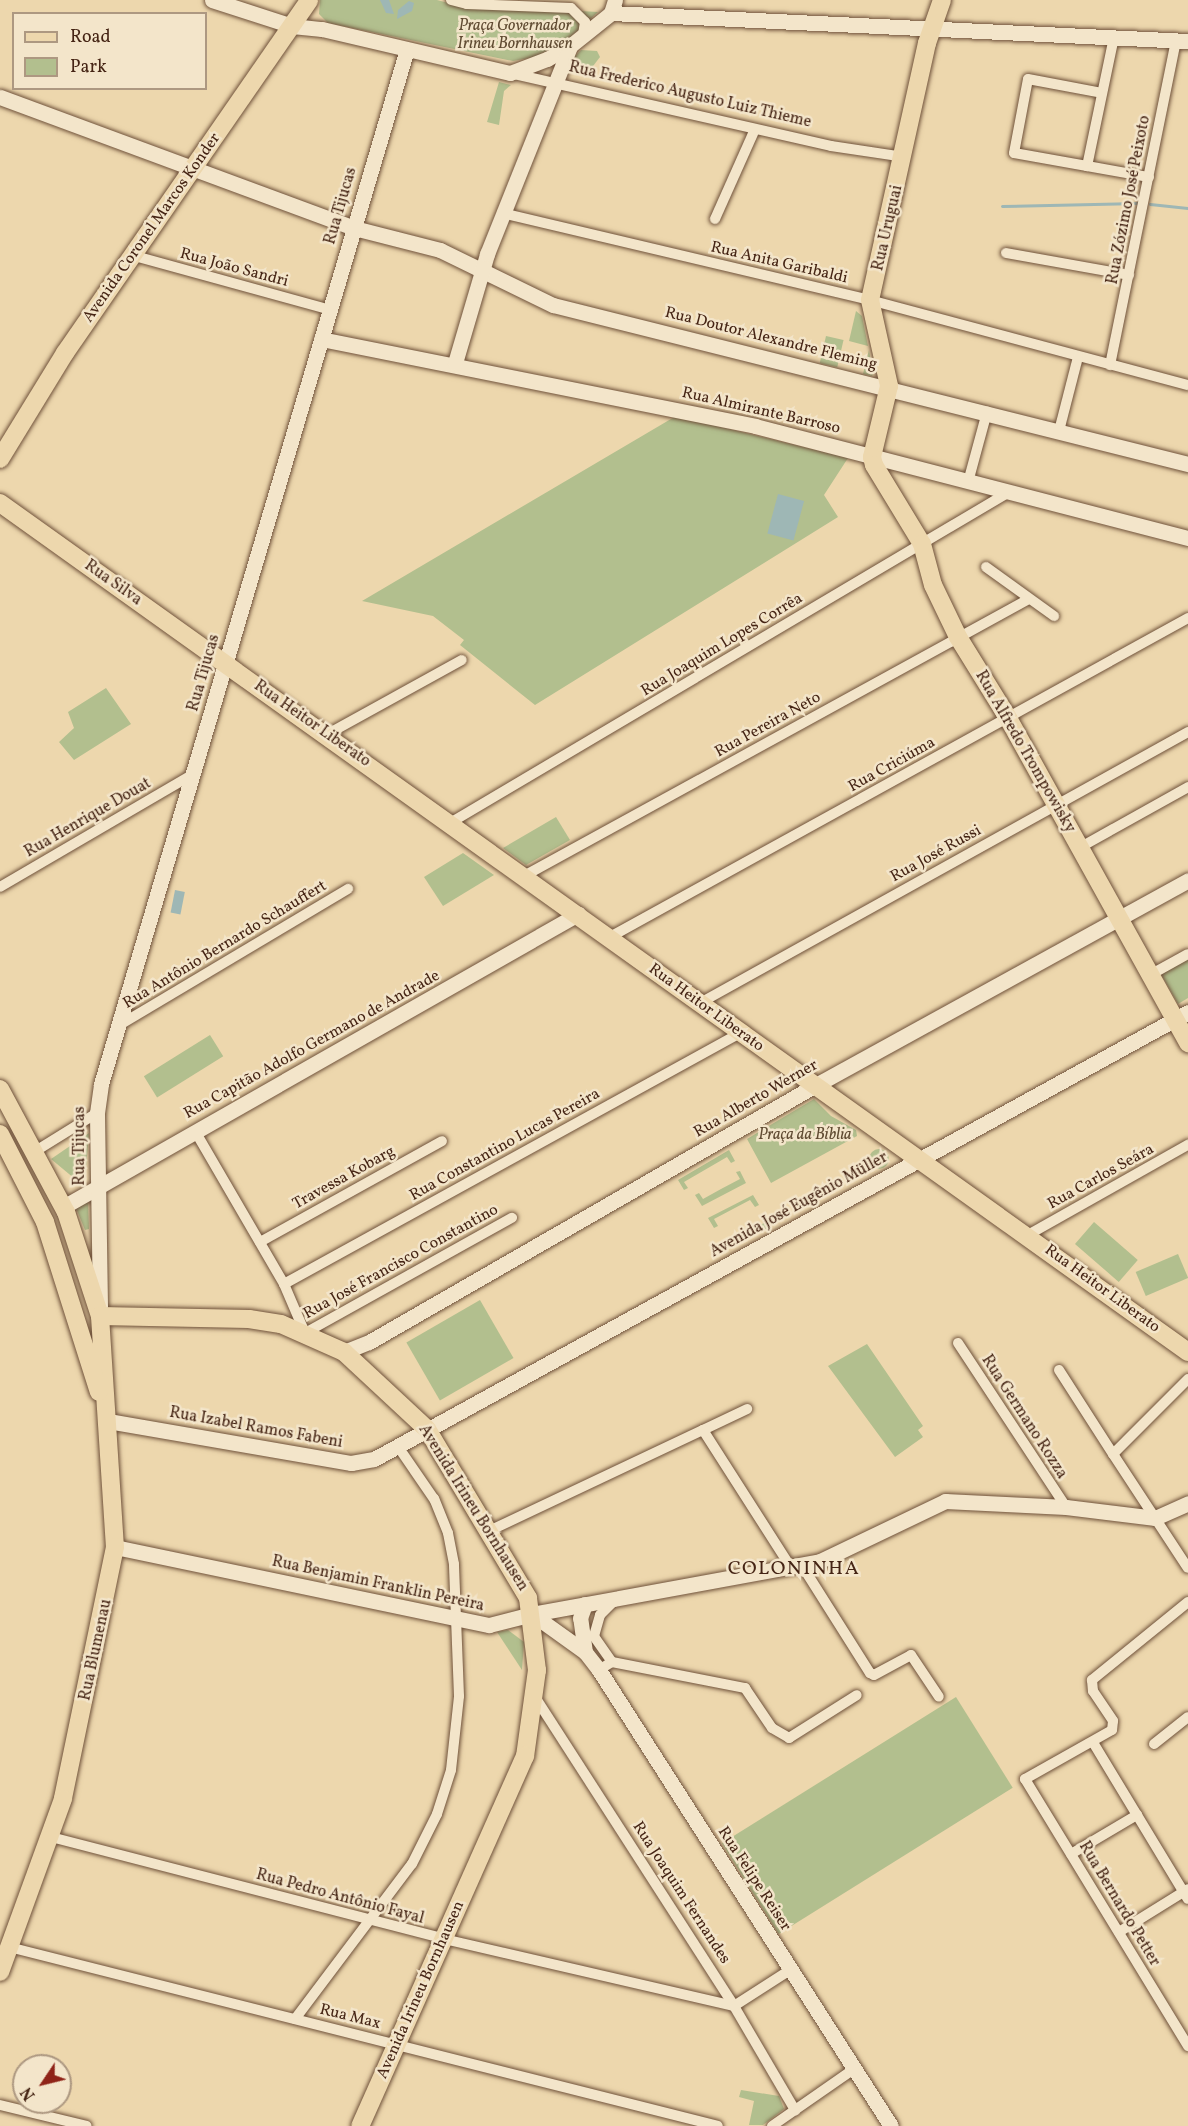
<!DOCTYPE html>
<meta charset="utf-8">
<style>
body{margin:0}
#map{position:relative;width:1188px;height:2126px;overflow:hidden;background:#edd7ad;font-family:Vollkorn,serif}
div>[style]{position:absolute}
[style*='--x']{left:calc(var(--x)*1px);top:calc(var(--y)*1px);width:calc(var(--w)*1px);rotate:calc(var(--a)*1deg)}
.green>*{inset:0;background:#b2bf8e;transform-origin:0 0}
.round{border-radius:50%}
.water>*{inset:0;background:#9eb7b5;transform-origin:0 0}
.stream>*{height:3px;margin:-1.5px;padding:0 1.5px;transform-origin:1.5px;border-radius:1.5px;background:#9eb7b5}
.roads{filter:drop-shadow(0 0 2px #6f513a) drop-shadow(0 0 2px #6f513a)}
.street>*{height:10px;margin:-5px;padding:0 5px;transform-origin:5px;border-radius:5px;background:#f3e5ca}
.secondary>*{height:15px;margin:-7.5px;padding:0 7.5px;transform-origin:7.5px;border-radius:7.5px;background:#f3e5ca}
.primary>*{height:18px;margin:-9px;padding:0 9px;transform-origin:9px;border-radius:9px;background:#edd7ad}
span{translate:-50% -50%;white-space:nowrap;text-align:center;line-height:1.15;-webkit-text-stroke:5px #f3e5ca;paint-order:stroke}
.park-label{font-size:16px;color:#604b32;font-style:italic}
.street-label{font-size:16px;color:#452414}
.quarter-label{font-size:20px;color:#452414;letter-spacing:1.5px}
.legend{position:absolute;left:12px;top:12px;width:195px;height:78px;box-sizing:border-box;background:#f3e5ca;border:2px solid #ad9881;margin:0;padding:8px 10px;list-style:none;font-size:18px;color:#452414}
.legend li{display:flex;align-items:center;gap:12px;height:30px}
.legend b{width:30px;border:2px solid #ad9881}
.north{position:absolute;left:12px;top:2054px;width:60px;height:60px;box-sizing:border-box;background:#f3e5ca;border:2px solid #ad9881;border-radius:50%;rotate:235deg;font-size:16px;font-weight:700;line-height:24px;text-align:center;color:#452414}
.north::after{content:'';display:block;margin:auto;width:21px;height:27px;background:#8f2418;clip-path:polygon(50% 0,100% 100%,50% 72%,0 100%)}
</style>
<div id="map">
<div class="green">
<div style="clip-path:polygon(320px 0,437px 0,452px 4px,598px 12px,567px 40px,535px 57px,513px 61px,328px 23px,319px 14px)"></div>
<div style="clip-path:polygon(581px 50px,597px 51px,600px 57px,590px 70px,576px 75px,573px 58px)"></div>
<div style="clip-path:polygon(499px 82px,511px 85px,504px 91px,499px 125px,487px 122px)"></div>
<div style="clip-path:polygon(856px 311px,862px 316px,868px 346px,849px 341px)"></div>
<div style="left:826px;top:336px;width:18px;height:28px;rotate:13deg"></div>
<div style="clip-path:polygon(869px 350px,873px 374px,872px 376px,863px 374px)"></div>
<div style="clip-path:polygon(676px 416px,848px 458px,824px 495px,838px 517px,535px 705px,460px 645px,464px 640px,433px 616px,362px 601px)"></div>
<div style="clip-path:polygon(106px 688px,131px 724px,74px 760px,59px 742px,74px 728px,68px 712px)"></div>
<div style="clip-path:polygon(556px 817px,570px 840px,526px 865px,503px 848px)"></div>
<div style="clip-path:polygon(463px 853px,494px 875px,443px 906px,424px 877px)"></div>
<div style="clip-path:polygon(1188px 958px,1188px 998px,1178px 1004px,1161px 974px)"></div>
<div style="left:210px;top:1035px;width:25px;height:78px;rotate:58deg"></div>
<div style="clip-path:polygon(814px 1099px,831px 1116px,856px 1130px,857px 1136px,771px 1183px,747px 1139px)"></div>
<div style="clip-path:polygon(89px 1133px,85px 1181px,81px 1184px,51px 1159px)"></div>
<div class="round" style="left:869px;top:1149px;width:20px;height:20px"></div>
<div style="clip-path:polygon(729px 1150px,735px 1161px,731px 1163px,727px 1157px,684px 1182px,688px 1188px,684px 1190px,678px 1180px)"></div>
<div style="clip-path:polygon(740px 1171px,746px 1183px,702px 1206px,695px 1195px,699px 1193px,703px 1199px,721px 1189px,740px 1179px,736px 1172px)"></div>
<div style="clip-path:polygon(753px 1195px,759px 1205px,755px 1207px,750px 1200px,714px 1219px,718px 1226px,714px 1228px,708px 1218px)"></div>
<div style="clip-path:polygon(88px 1201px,89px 1229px,85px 1230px,76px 1208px)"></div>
<div style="clip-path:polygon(764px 1215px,770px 1227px,719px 1254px,714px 1242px,718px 1248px,764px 1223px,761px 1217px)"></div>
<div style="left:1094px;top:1222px;width:58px;height:29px;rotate:41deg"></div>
<div style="left:1178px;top:1254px;width:26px;height:46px;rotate:67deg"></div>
<div style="left:480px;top:1300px;width:67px;height:85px;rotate:60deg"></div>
<div style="clip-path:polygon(867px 1344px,923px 1426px,918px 1430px,923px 1437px,895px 1457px,828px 1366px)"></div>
<div style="clip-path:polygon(508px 1630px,524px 1642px,522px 1670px,497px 1632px)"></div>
<div style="left:956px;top:1697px;width:107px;height:276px;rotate:58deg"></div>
<div style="clip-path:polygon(741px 2090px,779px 2096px,784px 2109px,763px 2125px,749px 2125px,754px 2101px,739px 2097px)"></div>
</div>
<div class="water">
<div style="clip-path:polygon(380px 0,389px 0,394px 14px,386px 13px)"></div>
<div style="clip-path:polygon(409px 1px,414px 3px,412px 11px,397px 19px,398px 10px)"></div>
<div style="left:778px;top:494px;width:27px;height:41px;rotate:15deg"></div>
<div style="left:175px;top:890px;width:10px;height:23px;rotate:11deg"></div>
</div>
<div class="stream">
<div style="--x:1150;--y:204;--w:38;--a:6"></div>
<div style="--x:1002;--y:206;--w:137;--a:-1.3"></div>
</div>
<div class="roads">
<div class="street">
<div style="--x:451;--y:0;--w:16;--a:14"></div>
<div style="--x:467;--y:4;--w:104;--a:2.2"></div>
<div style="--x:571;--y:8;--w:20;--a:45"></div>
<div style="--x:585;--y:22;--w:13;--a:99"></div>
<div style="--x:1114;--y:37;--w:132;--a:101.8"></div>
<div style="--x:1087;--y:166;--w:63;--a:10.1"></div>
<div style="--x:510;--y:73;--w:329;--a:12.8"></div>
<div style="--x:831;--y:146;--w:75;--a:8.5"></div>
<div style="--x:1087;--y:166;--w:74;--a:-169.9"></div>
<div style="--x:1014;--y:153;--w:75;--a:-79.3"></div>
<div style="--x:1028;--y:79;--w:75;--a:10.7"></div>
<div style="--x:502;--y:213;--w:378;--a:13.3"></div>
<div style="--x:870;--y:300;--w:329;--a:15"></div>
<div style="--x:715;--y:219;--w:98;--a:-66"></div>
<div style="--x:1006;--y:253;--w:125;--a:10.1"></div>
<div style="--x:131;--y:255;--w:206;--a:15.4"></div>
<div style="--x:1110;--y:365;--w:332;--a:-78.5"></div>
<div style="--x:1059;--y:431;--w:76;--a:-75.6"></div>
<div style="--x:968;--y:482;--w:73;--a:-74.8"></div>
<div style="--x:986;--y:567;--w:84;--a:35.8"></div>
<div style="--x:326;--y:735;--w:155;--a:-28.9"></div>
<div style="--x:450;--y:823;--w:650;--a:-30.63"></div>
<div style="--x:1079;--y:848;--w:125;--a:-29.2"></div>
<div style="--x:524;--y:876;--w:574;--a:-28.75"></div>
<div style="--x:0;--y:887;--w:222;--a:-30.3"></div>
<div style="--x:610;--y:937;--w:660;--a:-28.89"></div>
<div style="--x:1150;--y:975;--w:43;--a:-28.9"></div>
<div style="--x:700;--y:1003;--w:558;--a:-29.04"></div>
<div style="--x:118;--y:1026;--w:268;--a:-30.8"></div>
<div style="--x:195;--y:1131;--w:177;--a:59.8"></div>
<div style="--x:284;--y:1284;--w:53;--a:66.8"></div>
<div style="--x:305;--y:1333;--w:237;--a:-29.1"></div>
<div style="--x:34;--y:1152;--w:74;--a:-31.8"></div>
<div style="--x:1028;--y:1235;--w:184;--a:-29.4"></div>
<div style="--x:260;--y:1242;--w:208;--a:-29"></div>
<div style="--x:284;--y:1284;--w:521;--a:-28.83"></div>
<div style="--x:958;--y:1343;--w:196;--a:56.6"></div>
<div style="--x:1059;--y:1370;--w:100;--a:57.3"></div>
<div style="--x:1188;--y:1379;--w:106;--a:135"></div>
<div style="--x:1113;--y:1454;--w:136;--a:56.7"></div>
<div style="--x:703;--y:1430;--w:49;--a:-25.5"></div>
<div style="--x:489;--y:1531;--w:237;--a:-25.3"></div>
<div style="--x:703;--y:1430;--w:161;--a:57.4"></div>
<div style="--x:801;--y:1564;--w:129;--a:57.7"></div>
<div style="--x:870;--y:1673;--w:4;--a:27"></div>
<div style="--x:874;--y:1675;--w:42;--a:-28.4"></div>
<div style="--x:911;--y:1655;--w:50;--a:56.3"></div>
<div style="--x:1188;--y:1602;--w:124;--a:140.9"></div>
<div style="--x:1092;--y:1680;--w:11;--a:85"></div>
<div style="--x:1093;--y:1691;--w:36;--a:56"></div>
<div style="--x:1113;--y:1721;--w:9;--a:96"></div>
<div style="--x:1112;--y:1730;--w:100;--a:150.6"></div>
<div style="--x:1025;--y:1779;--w:313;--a:58.6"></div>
<div style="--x:612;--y:1662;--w:32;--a:-125"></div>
<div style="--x:594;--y:1636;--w:22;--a:-74"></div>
<div style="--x:600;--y:1615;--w:23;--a:-45"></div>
<div style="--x:599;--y:1670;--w:15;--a:-32"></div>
<div style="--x:612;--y:1662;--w:136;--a:11.1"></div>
<div style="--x:745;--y:1688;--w:48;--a:56"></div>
<div style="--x:772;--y:1728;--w:20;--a:30"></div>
<div style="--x:789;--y:1738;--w:80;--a:-32.3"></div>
<div style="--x:535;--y:1697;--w:368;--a:57.2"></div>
<div style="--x:734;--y:2006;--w:121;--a:59.6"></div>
<div style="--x:1094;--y:1744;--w:181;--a:58.8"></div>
<div style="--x:1154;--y:1744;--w:43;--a:-38.5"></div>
<div style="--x:51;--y:1837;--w:406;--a:14.5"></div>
<div style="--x:444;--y:1939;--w:298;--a:13"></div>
<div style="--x:734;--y:2006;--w:67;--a:-32.7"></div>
<div style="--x:1071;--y:1854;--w:77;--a:-30.6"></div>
<div style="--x:1119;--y:1932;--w:81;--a:-31.9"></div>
<div style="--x:9;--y:1947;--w:731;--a:14.17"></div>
<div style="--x:295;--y:2019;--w:194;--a:-53"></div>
<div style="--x:412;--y:1864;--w:56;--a:-63.4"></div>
<div style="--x:437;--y:1814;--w:46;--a:-72.3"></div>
<div style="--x:451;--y:1770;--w:74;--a:-83.8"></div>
<div style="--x:459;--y:1696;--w:132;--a:-92.2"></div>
<div style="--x:454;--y:1564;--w:32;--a:-101"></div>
<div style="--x:448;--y:1533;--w:37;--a:-112"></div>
<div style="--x:434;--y:1499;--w:62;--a:-124.5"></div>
<div style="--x:0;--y:2105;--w:89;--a:13.6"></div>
<div style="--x:772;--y:2126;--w:100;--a:-34.8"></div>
</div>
<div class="secondary">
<div style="--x:212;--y:0;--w:84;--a:18"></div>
<div style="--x:292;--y:26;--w:30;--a:6"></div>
<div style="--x:322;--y:29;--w:193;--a:13.2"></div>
<div style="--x:510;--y:73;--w:40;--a:-21"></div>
<div style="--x:547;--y:59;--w:26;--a:-29"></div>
<div style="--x:570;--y:46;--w:53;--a:-38.8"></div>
<div style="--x:611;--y:13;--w:14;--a:-73"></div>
<div style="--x:611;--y:13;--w:578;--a:2.78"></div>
<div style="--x:0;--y:97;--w:377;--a:20.3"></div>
<div style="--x:354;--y:228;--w:89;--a:14.3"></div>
<div style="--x:440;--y:250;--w:126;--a:26"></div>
<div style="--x:553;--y:305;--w:655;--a:14.06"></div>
<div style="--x:321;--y:339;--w:443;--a:11.3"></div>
<div style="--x:755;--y:426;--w:447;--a:14.5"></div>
<div style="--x:455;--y:363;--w:114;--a:-73.6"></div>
<div style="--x:487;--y:254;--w:224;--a:-68.2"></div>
<div style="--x:63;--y:1207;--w:593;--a:-29.64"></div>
<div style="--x:100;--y:1306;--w:193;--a:-90.9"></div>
<div style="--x:97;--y:1113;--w:29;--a:-82"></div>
<div style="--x:101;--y:1084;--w:1079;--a:-73.53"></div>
<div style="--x:344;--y:1352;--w:27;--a:-22"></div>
<div style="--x:369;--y:1342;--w:513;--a:-29.91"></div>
<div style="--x:814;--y:1086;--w:427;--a:-28.8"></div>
<div style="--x:108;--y:1421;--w:247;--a:9.8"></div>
<div style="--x:351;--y:1463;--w:23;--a:-10"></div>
<div style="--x:374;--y:1459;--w:929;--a:-28.77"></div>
<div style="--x:115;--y:1547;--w:382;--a:11.8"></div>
<div style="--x:489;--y:1625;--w:44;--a:-14.3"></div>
<div style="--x:532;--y:1614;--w:293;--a:-10.4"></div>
<div style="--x:820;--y:1561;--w:139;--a:-25.6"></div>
<div style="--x:945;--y:1501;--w:121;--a:2.8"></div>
<div style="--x:1066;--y:1507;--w:90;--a:7"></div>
<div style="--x:1155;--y:1518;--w:36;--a:-24"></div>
<div style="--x:532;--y:1614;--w:65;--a:35.6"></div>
<div style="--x:585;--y:1652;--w:23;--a:52"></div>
<div style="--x:599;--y:1670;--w:541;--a:57.37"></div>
<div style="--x:585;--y:1652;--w:34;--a:-98"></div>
<div style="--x:580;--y:1618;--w:15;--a:-70"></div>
</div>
<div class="primary">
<div style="--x:942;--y:0;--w:46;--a:109.2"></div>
<div style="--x:927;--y:43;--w:263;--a:102.5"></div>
<div style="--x:870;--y:300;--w:88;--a:77.5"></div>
<div style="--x:889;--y:386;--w:73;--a:103.5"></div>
<div style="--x:872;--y:457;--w:8;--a:76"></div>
<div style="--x:874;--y:465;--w:92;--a:58.7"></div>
<div style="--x:922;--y:544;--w:42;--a:75"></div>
<div style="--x:933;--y:585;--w:58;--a:64.3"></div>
<div style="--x:958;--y:637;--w:95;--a:58.3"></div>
<div style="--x:1008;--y:718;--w:372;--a:61"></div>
<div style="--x:0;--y:459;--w:124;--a:-58.5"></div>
<div style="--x:65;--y:353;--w:429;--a:-55.3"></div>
<div style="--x:0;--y:503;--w:1460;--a:35.55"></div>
<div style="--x:0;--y:1089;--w:140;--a:61.8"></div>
<div style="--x:66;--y:1212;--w:109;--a:71.9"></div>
<div style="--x:100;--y:1316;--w:231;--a:86.3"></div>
<div style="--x:115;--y:1547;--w:257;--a:101.7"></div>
<div style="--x:63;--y:1799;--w:184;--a:110"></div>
<div style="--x:0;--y:1134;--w:99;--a:62.9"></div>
<div style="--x:45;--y:1222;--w:178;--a:72.4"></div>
<div style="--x:100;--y:1316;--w:149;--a:1.2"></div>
<div style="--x:249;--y:1319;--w:32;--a:9"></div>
<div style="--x:281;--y:1324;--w:69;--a:24"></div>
<div style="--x:344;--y:1352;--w:113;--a:42.9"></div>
<div style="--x:427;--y:1429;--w:197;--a:59.1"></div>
<div style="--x:528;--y:1598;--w:73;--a:82.9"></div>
<div style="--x:537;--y:1670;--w:87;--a:97.9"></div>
<div style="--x:525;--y:1756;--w:405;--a:114"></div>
</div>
</div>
<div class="park-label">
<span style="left:515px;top:35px">Praça Governador<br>Irineu Bornhausen</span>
<span style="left:805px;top:1135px">Praça da Bíblia</span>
</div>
<div class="street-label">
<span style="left:690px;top:95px;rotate:13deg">Rua Frederico Augusto Luiz Thieme</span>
<span style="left:1129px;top:200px;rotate:-79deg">Rua Zózimo José Peixoto</span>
<span style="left:341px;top:206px;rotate:-74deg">Rua Tijucas</span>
<span style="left:152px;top:228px;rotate:-55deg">Avenida Coronel Marcos Konder</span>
<span style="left:888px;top:228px;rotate:-77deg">Rua Uruguai</span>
<span style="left:779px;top:263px;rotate:13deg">Rua Anita Garibaldi</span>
<span style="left:234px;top:268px;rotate:15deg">Rua João Sandri</span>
<span style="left:771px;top:339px;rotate:14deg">Rua Doutor Alexandre Fleming</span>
<span style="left:761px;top:411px;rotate:13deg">Rua Almirante Barroso</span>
<span style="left:113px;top:583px;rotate:35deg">Rua Silva</span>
<span style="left:722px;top:645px;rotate:-31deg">Rua Joaquim Lopes Corrêa</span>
<span style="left:204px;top:673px;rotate:-74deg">Rua Tijucas</span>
<span style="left:312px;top:724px;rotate:35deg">Rua Heitor Liberato</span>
<span style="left:768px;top:725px;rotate:-29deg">Rua Pereira Neto</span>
<span style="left:1025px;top:752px;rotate:60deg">Rua Alfredo Trompowisky</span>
<span style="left:892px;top:765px;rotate:-29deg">Rua Criciúma</span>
<span style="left:88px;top:818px;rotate:-30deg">Rua Henrique Douat</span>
<span style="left:936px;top:854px;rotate:-29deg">Rua José Russi</span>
<span style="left:225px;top:945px;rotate:-31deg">Rua Antônio Bernardo Schauffert</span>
<span style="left:706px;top:1008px;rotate:36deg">Rua Heitor Liberato</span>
<span style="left:312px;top:1045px;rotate:-29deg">Rua Capitão Adolfo Germano de Andrade</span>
<span style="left:756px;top:1099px;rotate:-30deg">Rua Alberto Werner</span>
<span style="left:505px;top:1145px;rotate:-29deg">Rua Constantino Lucas Pereira</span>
<span style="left:80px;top:1146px;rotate:-90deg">Rua Tijucas</span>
<span style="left:1101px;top:1177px;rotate:-29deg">Rua Carlos Seára</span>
<span style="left:344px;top:1178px;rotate:-29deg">Travessa Kobarg</span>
<span style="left:799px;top:1205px;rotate:-29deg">Avenida José Eugênio Müller</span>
<span style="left:401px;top:1262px;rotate:-29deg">Rua José Francisco Constantino</span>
<span style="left:1102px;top:1289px;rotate:36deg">Rua Heitor Liberato</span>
<span style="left:1024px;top:1417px;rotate:57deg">Rua Germano Rozza</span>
<span style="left:256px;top:1428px;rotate:10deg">Rua Izabel Ramos Fabeni</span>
<span style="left:473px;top:1508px;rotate:58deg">Avenida Irineu Bornhausen</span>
<span style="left:378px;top:1584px;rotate:12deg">Rua Benjamin Franklin Pereira</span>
<span style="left:96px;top:1650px;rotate:-78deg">Rua Blumenau</span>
<span style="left:754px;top:1879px;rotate:57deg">Rua Felipe Reiser</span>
<span style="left:681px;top:1893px;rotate:57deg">Rua Joaquim Fernandes</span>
<span style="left:340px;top:1897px;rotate:15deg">Rua Pedro Antônio Fayal</span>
<span style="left:1119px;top:1904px;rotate:59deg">Rua Bernardo Petter</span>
<span style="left:421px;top:1990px;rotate:-66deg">Avenida Irineu Bornhausen</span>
<span style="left:350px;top:2017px;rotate:14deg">Rua Max</span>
</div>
<div class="quarter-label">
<span style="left:794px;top:1569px">COLONINHA</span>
</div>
<ul class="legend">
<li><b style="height:8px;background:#edd7ad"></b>Road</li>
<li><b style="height:16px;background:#b2bf8e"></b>Park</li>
</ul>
<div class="north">N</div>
</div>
